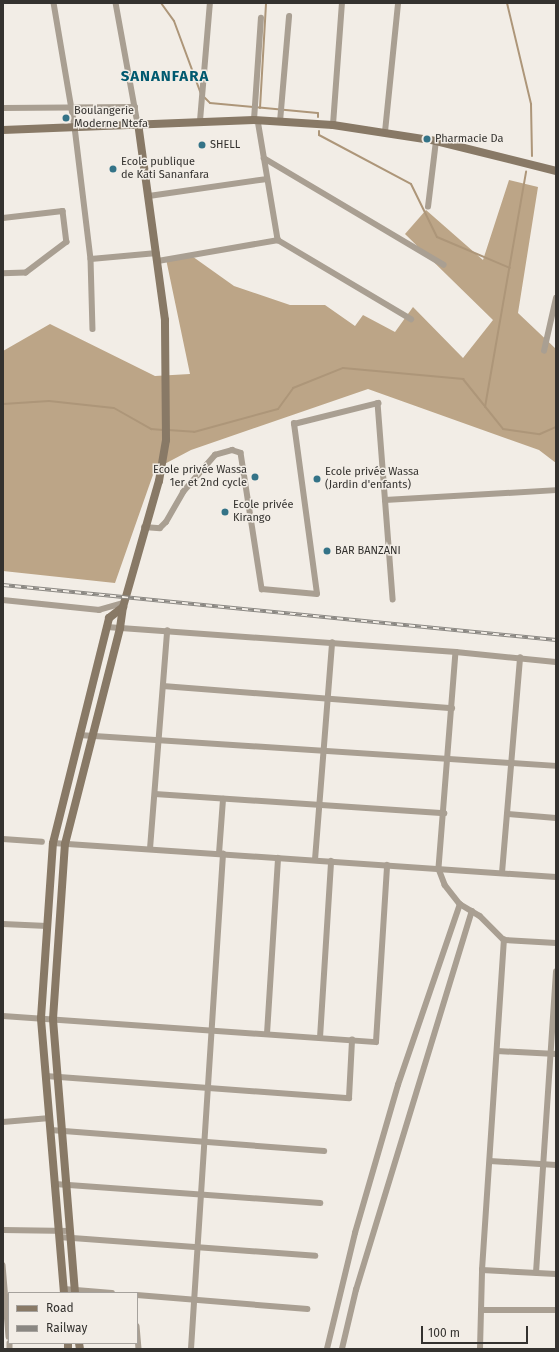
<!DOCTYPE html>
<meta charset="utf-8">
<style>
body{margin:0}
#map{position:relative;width:559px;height:1352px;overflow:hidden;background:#f2ede6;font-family:"Fira Sans",sans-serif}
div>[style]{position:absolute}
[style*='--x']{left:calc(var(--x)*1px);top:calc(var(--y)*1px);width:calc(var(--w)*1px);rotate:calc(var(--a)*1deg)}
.forest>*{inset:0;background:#bca587}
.stream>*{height:2px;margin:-1px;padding:0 1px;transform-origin:1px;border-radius:1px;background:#ad9679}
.street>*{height:5.5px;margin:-2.75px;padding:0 2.75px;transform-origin:2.75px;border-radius:2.75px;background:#a99f92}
.secondary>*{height:8px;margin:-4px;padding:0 4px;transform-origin:4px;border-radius:4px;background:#887966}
.rail>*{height:3.5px;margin-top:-1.75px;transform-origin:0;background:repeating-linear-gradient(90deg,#f2ede6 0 6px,#8a8782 0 12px);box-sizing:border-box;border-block:1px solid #8a8782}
.dots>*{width:11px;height:11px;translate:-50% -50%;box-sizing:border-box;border:2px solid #f2ede6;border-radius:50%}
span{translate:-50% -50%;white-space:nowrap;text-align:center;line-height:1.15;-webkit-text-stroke:3px #f2ede6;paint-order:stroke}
.poi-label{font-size:11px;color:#34322f}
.left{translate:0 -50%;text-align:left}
.right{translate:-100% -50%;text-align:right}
.district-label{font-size:15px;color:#00596f;font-weight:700;letter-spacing:1px}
.frame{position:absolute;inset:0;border:4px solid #34322f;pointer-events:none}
.legend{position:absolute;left:8px;top:1292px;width:130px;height:52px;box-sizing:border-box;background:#f2ede6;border:1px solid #a6a29d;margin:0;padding:5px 7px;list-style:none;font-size:12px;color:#34322f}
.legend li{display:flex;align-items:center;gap:8px;height:20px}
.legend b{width:20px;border:1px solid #a6a29d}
.scale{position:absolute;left:421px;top:1326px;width:107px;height:18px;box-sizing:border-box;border:2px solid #34322f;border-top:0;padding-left:5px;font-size:12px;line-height:14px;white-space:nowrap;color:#34322f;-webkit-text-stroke:3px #f2ede6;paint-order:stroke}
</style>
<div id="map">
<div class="forest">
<div style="clip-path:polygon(509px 180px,538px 187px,518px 313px,556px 349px,556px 463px,539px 450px,368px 389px,191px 450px,155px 469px,115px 583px,3px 571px,3px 351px,50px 324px,155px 376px,190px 374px,166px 259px,189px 254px,234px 286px,290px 305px,325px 305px,355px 326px,363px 315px,395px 332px,413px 307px,463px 358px,493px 320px,405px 234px,426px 210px,483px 260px)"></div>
</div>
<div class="stream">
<div style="--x:161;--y:3;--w:22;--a:54"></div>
<div style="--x:174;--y:21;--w:78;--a:69.7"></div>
<div style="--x:507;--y:3;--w:104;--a:76.6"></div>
<div style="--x:531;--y:104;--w:52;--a:88.9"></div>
<div style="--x:204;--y:97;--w:8;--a:45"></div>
<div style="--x:210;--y:103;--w:108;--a:5.3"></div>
<div style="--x:318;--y:113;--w:4;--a:90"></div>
<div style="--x:260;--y:108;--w:105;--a:-86.7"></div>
<div style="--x:319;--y:131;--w:4;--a:90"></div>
<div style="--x:319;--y:135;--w:104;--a:28"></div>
<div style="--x:411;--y:184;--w:59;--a:63.9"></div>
<div style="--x:437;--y:237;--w:79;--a:23"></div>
<div style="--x:3;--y:404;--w:46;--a:-3.7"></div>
<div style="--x:49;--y:401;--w:65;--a:6.1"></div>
<div style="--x:114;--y:408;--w:43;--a:29.6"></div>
<div style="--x:151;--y:429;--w:12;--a:5"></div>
<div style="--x:485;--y:407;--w:239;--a:-80.1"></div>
<div style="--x:168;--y:430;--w:26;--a:4"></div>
<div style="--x:194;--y:432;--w:87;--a:-15.3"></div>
<div style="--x:278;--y:409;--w:26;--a:-54"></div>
<div style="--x:293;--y:388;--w:54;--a:-21.8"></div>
<div style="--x:343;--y:368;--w:121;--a:5.2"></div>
<div style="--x:463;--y:379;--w:64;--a:51.3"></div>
<div style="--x:503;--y:429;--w:37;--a:8"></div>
<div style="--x:540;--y:434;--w:17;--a:-24"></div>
</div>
<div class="street">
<div style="--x:54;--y:3;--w:126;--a:80.4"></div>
<div style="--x:75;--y:127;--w:133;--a:83.1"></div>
<div style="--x:91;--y:259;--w:70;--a:88.4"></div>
<div style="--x:116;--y:3;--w:123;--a:79.7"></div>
<div style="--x:3;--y:108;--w:132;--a:-0.4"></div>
<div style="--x:254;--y:120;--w:102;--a:-86.1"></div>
<div style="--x:258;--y:120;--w:122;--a:80.5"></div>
<div style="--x:200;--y:121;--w:118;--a:-85.2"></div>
<div style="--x:280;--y:122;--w:106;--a:-85.1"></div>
<div style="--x:333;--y:125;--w:122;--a:-85.8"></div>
<div style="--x:385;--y:132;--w:130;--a:-84.2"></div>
<div style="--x:264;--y:158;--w:209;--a:30.7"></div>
<div style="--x:149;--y:196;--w:119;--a:-8.2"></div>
<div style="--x:428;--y:207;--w:66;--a:-83.1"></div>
<div style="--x:3;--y:218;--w:60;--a:-6.7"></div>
<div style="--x:63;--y:211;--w:31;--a:83"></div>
<div style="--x:67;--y:242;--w:51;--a:142.9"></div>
<div style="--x:26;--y:273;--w:23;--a:178"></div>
<div style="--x:91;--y:259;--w:66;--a:-5.2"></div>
<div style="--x:158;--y:261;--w:122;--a:-9.9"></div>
<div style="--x:278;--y:240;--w:155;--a:30.7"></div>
<div style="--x:544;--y:351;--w:54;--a:-77.2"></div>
<div style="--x:385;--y:500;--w:171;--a:-3.3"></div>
<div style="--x:144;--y:527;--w:16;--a:4"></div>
<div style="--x:160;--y:528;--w:8;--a:-45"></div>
<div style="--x:166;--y:522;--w:34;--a:-60"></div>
<div style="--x:183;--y:492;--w:49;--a:-49.1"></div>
<div style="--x:215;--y:455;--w:18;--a:-16"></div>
<div style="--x:232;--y:450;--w:9;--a:18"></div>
<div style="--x:241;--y:453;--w:138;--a:81.2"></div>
<div style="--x:262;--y:589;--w:55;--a:5.2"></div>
<div style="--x:317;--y:594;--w:172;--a:-97.7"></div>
<div style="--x:294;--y:424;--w:87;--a:-14"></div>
<div style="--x:378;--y:403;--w:197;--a:85.6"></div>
<div style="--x:3;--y:600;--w:97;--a:5.9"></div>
<div style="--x:99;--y:610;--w:26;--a:-16"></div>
<div style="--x:107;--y:627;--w:350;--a:4.1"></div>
<div style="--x:456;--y:652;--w:100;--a:5.7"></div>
<div style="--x:456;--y:652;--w:218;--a:94.5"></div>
<div style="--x:439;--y:869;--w:17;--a:69"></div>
<div style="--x:445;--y:885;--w:24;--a:52"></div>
<div style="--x:460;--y:904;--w:23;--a:31"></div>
<div style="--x:480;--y:916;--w:34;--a:45"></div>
<div style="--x:504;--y:940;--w:52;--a:3.3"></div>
<div style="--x:163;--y:686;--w:290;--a:4.4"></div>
<div style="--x:79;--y:735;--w:478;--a:3.7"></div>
<div style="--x:155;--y:794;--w:290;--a:3.8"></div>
<div style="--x:507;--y:814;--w:49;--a:4.7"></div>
<div style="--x:3;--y:839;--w:39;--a:4"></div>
<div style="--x:53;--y:843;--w:504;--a:3.87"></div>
<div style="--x:150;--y:849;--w:219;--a:-85.5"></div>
<div style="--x:219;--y:854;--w:55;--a:-85.8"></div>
<div style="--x:315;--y:860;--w:218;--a:-85.5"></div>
<div style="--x:502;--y:873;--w:216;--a:-85.2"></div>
<div style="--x:3;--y:924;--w:44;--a:2.6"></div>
<div style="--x:3;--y:1016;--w:374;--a:4"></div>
<div style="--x:376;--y:1042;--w:177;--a:-86.4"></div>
<div style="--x:267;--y:1034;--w:176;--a:-86.4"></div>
<div style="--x:320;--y:1038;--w:177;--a:-86.4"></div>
<div style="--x:497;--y:1051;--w:59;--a:2.9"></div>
<div style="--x:46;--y:1076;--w:304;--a:4.2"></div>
<div style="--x:349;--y:1098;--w:58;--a:-87"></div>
<div style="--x:3;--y:1122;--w:47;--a:-4.9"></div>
<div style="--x:51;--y:1130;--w:274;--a:4.4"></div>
<div style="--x:490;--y:1161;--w:66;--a:3.5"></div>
<div style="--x:55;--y:1184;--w:266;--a:4.1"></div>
<div style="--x:3;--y:1230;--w:67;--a:0.9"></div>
<div style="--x:59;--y:1237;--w:257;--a:4.2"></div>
<div style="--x:3;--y:1265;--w:72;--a:85.2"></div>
<div style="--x:482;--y:1270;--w:74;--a:3.1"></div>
<div style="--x:536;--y:1273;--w:302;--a:-86.2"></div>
<div style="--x:64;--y:1289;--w:48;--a:4.8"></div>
<div style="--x:137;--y:1295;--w:171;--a:4.7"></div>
<div style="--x:481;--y:1310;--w:75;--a:0"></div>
<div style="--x:137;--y:1326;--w:23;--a:85"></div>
<div style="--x:10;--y:1343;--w:6;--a:90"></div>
<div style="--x:191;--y:1349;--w:496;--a:-86.3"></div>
<div style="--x:327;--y:1349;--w:119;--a:-76.4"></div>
<div style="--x:355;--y:1233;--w:154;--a:-73.8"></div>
<div style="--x:398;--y:1085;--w:191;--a:-71.1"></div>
<div style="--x:342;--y:1349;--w:61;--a:-76.7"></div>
<div style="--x:356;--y:1290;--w:396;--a:-73"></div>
<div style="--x:480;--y:1349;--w:79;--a:-88.5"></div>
<div style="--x:482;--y:1270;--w:331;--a:-86.2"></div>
</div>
<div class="secondary">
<div style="--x:3;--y:130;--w:251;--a:-2.3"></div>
<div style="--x:254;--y:120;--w:79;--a:3.6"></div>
<div style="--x:333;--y:125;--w:104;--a:8.8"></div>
<div style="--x:436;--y:141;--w:124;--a:14"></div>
<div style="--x:64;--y:1293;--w:276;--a:-94.8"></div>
<div style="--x:41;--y:1018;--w:175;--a:-86.1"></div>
<div style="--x:53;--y:843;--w:232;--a:-76"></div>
<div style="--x:109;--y:618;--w:18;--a:-38"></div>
<div style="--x:75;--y:1293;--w:275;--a:-94.6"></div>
<div style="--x:53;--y:1019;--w:175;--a:-86.1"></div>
<div style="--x:65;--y:844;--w:223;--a:-75.7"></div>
<div style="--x:120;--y:628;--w:21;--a:-82"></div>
<div style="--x:123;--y:607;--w:131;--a:-74.1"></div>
<div style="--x:159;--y:481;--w:42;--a:-80.3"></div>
<div style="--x:166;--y:440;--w:120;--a:-90.5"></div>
<div style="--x:165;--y:320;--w:198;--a:-97.8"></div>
<div style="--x:68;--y:1343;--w:6;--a:90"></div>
<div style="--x:79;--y:1343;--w:6;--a:81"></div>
</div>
<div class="rail">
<div style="--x:3;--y:585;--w:556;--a:5.68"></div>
</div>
<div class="dots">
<div style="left:66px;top:118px;background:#347387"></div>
<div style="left:427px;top:139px;background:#347387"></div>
<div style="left:202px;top:145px;background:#347387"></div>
<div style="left:113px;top:169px;background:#347387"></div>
<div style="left:255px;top:477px;background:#347387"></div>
<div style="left:317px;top:479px;background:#347387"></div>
<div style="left:225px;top:512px;background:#347387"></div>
<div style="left:327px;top:551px;background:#347387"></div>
</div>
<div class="poi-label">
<span class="left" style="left:74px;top:118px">Boulangerie<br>Moderne Ntefa</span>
<span class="left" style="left:435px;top:139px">Pharmacie Da</span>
<span class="left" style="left:210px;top:145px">SHELL</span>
<span class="left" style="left:121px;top:169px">Ecole publique<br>de Kati Sananfara</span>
<span class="right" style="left:247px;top:477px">Ecole privée Wassa<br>1er et 2nd cycle</span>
<span class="left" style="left:325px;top:479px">Ecole privée Wassa<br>(Jardin d'enfants)</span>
<span class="left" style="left:233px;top:512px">Ecole privée<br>Kirango</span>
<span class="left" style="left:335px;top:551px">BAR BANZANI</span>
</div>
<div class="district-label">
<span style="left:165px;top:77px">SANANFARA</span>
</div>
<div class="frame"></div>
<ul class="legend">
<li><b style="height:5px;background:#887966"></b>Road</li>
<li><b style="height:5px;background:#8a8782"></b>Railway</li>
</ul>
<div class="scale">100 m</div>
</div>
